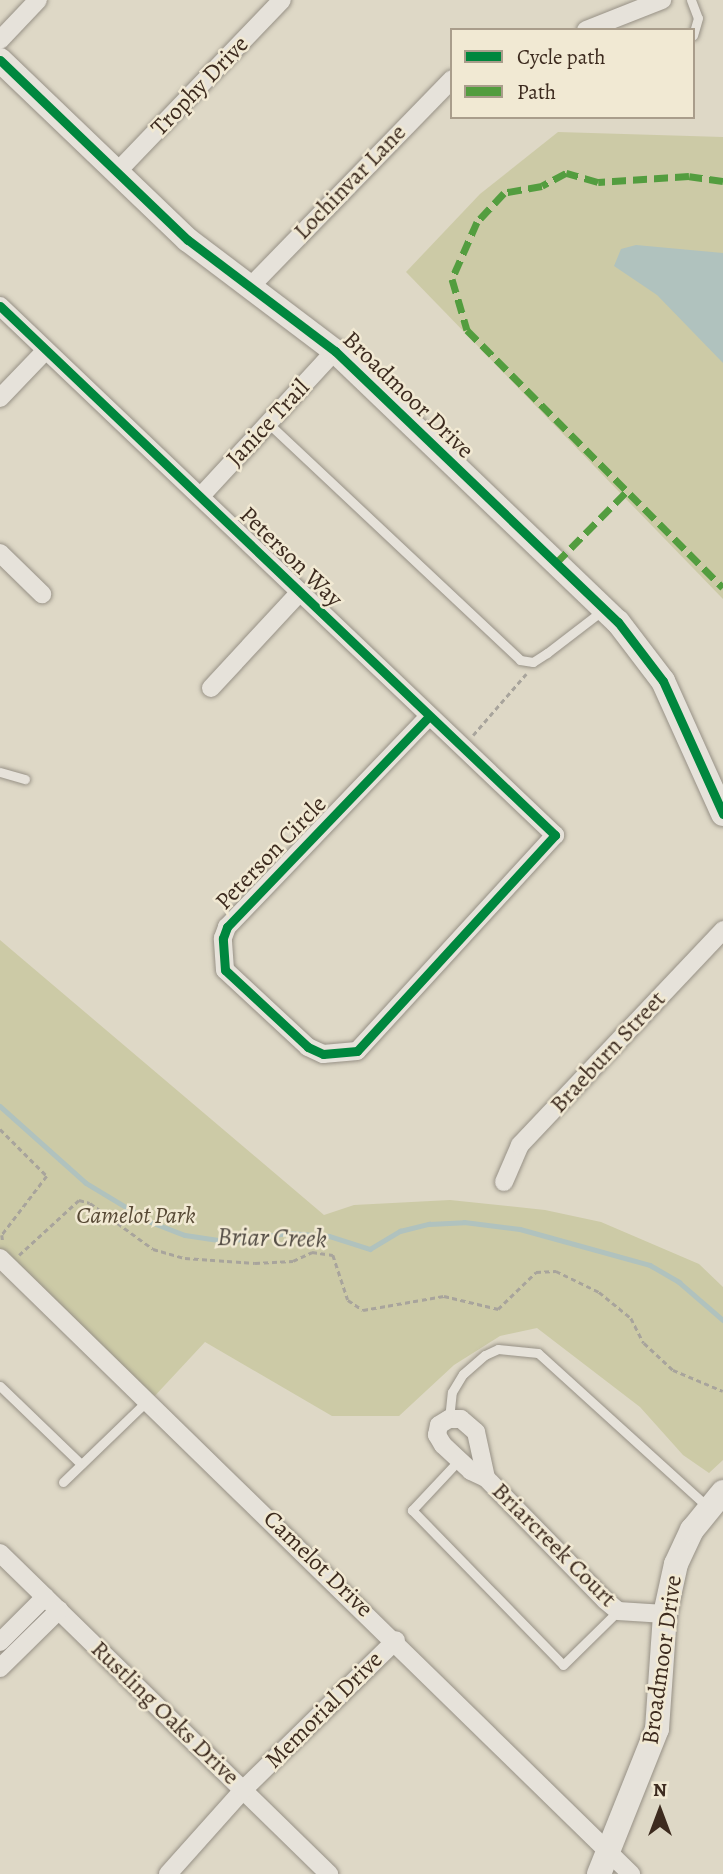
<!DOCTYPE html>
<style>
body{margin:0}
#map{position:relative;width:723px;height:1874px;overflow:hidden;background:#ded8c6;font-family:Alegreya,serif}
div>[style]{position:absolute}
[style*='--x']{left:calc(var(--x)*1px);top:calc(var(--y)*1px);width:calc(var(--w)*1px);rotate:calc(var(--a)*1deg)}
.green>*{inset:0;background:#cccaa6}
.water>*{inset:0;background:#b0c2be}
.stream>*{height:4.5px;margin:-2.25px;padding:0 2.25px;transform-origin:2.25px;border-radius:2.25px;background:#b0c2be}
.path>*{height:2.5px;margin-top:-1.25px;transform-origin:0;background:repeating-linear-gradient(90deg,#a8a49c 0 5px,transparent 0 8.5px)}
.roads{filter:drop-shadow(0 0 2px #979186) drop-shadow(0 0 2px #979186)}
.lane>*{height:9px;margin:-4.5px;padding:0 4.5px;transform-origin:4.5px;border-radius:4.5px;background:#e6e2da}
.street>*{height:18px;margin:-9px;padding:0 9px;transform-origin:9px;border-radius:9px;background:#e6e2da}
.secondary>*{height:24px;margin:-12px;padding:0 12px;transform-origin:12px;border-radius:12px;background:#e6e2da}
.quiet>*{height:7px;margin-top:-3.5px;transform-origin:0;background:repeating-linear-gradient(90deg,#539d3f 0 14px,transparent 0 21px)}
.cycleway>*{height:9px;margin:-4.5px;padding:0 4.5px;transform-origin:4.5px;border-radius:4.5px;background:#00873e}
span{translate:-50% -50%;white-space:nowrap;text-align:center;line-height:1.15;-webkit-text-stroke:5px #f1e9d3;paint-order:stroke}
.street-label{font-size:24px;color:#3d2b1f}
.park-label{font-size:24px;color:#574935;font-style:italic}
.water-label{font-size:26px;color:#554e46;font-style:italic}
.legend{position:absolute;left:450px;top:28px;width:245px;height:91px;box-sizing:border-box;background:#f1e9d3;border:2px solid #a99d8b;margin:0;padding:9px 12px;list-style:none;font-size:21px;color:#3d2b1f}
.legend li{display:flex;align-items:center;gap:14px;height:35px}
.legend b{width:35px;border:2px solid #a99d8b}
.north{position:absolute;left:625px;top:1776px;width:70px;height:70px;-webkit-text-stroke:5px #f1e9d3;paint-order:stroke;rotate:0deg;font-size:19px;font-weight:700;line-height:28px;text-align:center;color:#3d2b1f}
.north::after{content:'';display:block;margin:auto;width:24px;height:32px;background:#3d2b1f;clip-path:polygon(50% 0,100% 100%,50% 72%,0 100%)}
</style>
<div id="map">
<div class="green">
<div style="clip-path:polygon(558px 132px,723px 137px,723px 599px,406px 272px,480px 194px)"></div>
<div style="clip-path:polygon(0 940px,324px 1215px,354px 1205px,450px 1200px,545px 1210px,601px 1222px,699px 1264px,723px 1287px,723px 1460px,709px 1473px,683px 1455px,640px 1407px,537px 1328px,500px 1336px,454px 1365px,399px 1416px,332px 1416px,205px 1342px,151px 1400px,0 1255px)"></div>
</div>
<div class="water">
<div style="clip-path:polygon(636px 245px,723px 253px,723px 363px,657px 295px,614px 266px,621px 249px)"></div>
</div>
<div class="stream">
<div style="--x:0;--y:1106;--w:115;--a:41.8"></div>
<div style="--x:86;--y:1183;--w:76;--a:31"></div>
<div style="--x:151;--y:1222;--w:36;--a:21"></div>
<div style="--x:185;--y:1235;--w:40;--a:8.5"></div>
<div style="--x:225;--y:1241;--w:64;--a:-7.2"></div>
<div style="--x:288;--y:1233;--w:41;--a:4.2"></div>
<div style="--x:329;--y:1236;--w:43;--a:17.6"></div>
<div style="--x:370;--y:1249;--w:35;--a:-31"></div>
<div style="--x:400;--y:1231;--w:30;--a:-14"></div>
<div style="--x:429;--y:1224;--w:35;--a:-3"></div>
<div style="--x:464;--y:1222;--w:56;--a:7.1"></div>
<div style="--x:520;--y:1229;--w:135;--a:15.5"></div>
<div style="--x:650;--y:1265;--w:34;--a:30"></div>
<div style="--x:679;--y:1282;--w:58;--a:40.8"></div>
</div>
<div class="path">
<div style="--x:473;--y:735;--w:81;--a:-49"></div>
<div style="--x:0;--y:1129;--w:66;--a:45"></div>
<div style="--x:47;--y:1176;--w:74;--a:127.3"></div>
<div style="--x:2;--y:1235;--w:8;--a:83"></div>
<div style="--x:19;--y:1255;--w:81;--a:-42.5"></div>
<div style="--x:79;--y:1200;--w:11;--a:15"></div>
<div style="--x:90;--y:1203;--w:78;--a:36.1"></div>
<div style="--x:153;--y:1249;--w:33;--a:16"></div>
<div style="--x:185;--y:1258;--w:70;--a:4.1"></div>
<div style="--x:255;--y:1263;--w:38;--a:-3"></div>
<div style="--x:293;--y:1261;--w:21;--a:-25"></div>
<div style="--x:312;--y:1252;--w:21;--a:8"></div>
<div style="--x:333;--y:1255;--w:47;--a:71.6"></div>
<div style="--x:348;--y:1300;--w:18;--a:34"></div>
<div style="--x:363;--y:1310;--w:82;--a:-9.8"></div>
<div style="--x:444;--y:1296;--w:56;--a:13.5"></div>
<div style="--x:498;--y:1309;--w:53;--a:-44.2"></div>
<div style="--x:536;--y:1272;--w:20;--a:-3"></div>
<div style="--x:556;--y:1271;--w:48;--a:26"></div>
<div style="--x:599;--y:1292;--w:41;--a:39.1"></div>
<div style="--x:631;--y:1318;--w:28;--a:63"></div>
<div style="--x:644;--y:1343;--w:40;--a:43"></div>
<div style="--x:673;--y:1370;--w:54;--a:22.8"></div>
</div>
<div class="roads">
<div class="lane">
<div style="--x:691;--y:0;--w:19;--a:69"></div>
<div style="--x:698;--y:18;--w:18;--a:106"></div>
<div style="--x:268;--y:423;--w:346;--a:43.2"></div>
<div style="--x:520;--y:660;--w:13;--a:9"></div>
<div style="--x:533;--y:662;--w:17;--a:-33"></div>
<div style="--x:547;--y:653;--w:71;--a:-37.5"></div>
<div style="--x:0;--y:772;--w:26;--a:16"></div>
<div style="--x:0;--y:1386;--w:112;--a:43.9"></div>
<div style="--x:449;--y:1419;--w:27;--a:-84"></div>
<div style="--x:452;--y:1392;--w:21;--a:-59"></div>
<div style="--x:463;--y:1374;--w:29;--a:-41"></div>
<div style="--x:485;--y:1355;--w:14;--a:-25"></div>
<div style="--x:498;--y:1349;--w:40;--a:5.7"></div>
<div style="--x:538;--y:1353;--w:229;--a:42.2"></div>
<div style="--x:459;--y:1460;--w:69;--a:133.2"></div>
<div style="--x:412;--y:1510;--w:216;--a:45.7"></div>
<div style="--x:563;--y:1665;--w:77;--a:-44.5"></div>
<div style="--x:63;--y:1482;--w:117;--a:-44"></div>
</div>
<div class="street">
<div style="--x:586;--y:30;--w:82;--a:-21.5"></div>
<div style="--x:0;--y:40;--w:55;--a:-46.5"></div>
<div style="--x:117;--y:172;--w:238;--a:-46.2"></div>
<div style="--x:250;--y:287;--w:290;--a:-45.8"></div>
<div style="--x:0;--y:306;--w:767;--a:43.63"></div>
<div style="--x:555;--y:835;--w:293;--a:132.5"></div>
<div style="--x:357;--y:1051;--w:34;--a:175"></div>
<div style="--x:323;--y:1054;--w:17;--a:-155"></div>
<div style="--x:308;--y:1047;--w:113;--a:-137.1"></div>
<div style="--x:225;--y:970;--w:32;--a:-94"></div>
<div style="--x:223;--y:938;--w:12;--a:-70"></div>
<div style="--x:227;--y:927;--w:292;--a:-46.2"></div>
<div style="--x:0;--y:398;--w:66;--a:-46.2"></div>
<div style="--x:201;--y:496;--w:197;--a:-47.3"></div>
<div style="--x:0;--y:553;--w:59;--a:44.3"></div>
<div style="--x:211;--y:688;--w:129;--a:-47.2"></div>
<div style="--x:504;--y:1182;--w:40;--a:-66.6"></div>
<div style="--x:520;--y:1145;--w:296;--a:-46.6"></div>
<div style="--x:0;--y:1258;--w:882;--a:44.31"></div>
<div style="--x:486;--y:1478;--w:17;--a:-155"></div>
<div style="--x:471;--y:1471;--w:38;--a:-137"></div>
<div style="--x:443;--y:1445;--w:12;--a:-121"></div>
<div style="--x:437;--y:1435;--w:10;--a:-79"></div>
<div style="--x:439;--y:1425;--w:12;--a:-31"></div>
<div style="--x:449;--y:1419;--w:12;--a:0"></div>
<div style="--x:461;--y:1419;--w:20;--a:41"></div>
<div style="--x:476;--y:1432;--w:47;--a:77.7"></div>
<div style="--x:486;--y:1478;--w:170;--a:45.7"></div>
<div style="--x:605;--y:1600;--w:17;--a:40"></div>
<div style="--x:618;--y:1611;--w:47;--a:3.7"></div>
<div style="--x:0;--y:1553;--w:460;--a:44.3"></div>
<div style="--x:0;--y:1642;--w:64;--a:-45"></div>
<div style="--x:0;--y:1668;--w:83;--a:-44.5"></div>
<div style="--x:168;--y:1874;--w:113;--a:-48.2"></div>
<div style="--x:243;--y:1790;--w:214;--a:-44.4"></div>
</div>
<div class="secondary">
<div style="--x:0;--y:60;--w:260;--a:43.8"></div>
<div style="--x:188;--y:240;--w:184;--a:37.1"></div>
<div style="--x:335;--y:351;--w:392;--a:43.8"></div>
<div style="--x:618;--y:622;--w:74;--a:52.7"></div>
<div style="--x:663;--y:681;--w:146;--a:65.7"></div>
<div style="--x:599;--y:1874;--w:156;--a:-68.2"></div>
<div style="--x:657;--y:1729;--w:115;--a:-86"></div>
<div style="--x:665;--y:1614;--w:51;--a:-77.6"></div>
<div style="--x:676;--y:1564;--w:38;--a:-65"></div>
<div style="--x:692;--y:1530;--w:49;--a:-50.8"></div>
</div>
</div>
<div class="quiet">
<div style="--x:723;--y:181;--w:34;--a:-172"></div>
<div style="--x:689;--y:176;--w:91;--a:176.2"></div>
<div style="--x:598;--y:182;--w:33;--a:-164"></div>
<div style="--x:566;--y:173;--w:27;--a:152"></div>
<div style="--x:542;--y:186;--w:39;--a:170"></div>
<div style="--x:504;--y:193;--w:40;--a:133"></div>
<div style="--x:477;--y:222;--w:62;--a:113.7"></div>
<div style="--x:452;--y:279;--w:53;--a:73.6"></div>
<div style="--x:467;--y:330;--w:363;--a:45.2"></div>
<div style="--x:556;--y:563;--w:101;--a:-45.4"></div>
</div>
<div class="cycleway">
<div style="--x:0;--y:60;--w:260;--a:43.8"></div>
<div style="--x:188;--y:240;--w:184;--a:37.1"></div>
<div style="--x:335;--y:351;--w:392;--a:43.8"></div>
<div style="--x:618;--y:622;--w:74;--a:52.7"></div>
<div style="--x:663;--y:681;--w:146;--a:65.7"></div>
<div style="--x:0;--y:306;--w:767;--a:43.63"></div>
<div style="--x:555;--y:835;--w:293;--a:132.5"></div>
<div style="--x:357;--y:1051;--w:34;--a:175"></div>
<div style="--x:323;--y:1054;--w:17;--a:-155"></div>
<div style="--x:308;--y:1047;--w:113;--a:-137.1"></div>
<div style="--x:225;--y:970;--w:32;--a:-94"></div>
<div style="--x:223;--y:938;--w:12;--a:-70"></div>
<div style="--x:227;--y:927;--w:292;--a:-46.2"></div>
</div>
<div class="street-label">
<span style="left:200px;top:86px;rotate:-46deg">Trophy Drive</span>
<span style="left:350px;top:182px;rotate:-46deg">Lochinvar Lane</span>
<span style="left:408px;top:395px;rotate:44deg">Broadmoor Drive</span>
<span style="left:268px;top:423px;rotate:-47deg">Janice Trail</span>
<span style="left:291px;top:557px;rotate:44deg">Peterson Way</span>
<span style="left:271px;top:853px;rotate:-46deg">Peterson Circle</span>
<span style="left:608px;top:1052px;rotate:-47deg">Braeburn Street</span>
<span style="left:554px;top:1545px;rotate:45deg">Briarcreek Court</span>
<span style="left:318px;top:1564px;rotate:44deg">Camelot Drive</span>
<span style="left:662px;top:1660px;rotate:-82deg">Broadmoor Drive</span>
<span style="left:324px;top:1710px;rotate:-45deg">Memorial Drive</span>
<span style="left:165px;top:1713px;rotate:44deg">Rustling Oaks Drive</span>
</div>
<div class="park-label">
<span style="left:136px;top:1216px">Camelot Park</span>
</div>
<div class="water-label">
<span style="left:272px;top:1238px;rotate:1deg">Briar Creek</span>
</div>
<ul class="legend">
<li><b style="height:9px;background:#00873e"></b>Cycle path</li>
<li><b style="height:9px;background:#539d3f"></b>Path</li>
</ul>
<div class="north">N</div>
</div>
